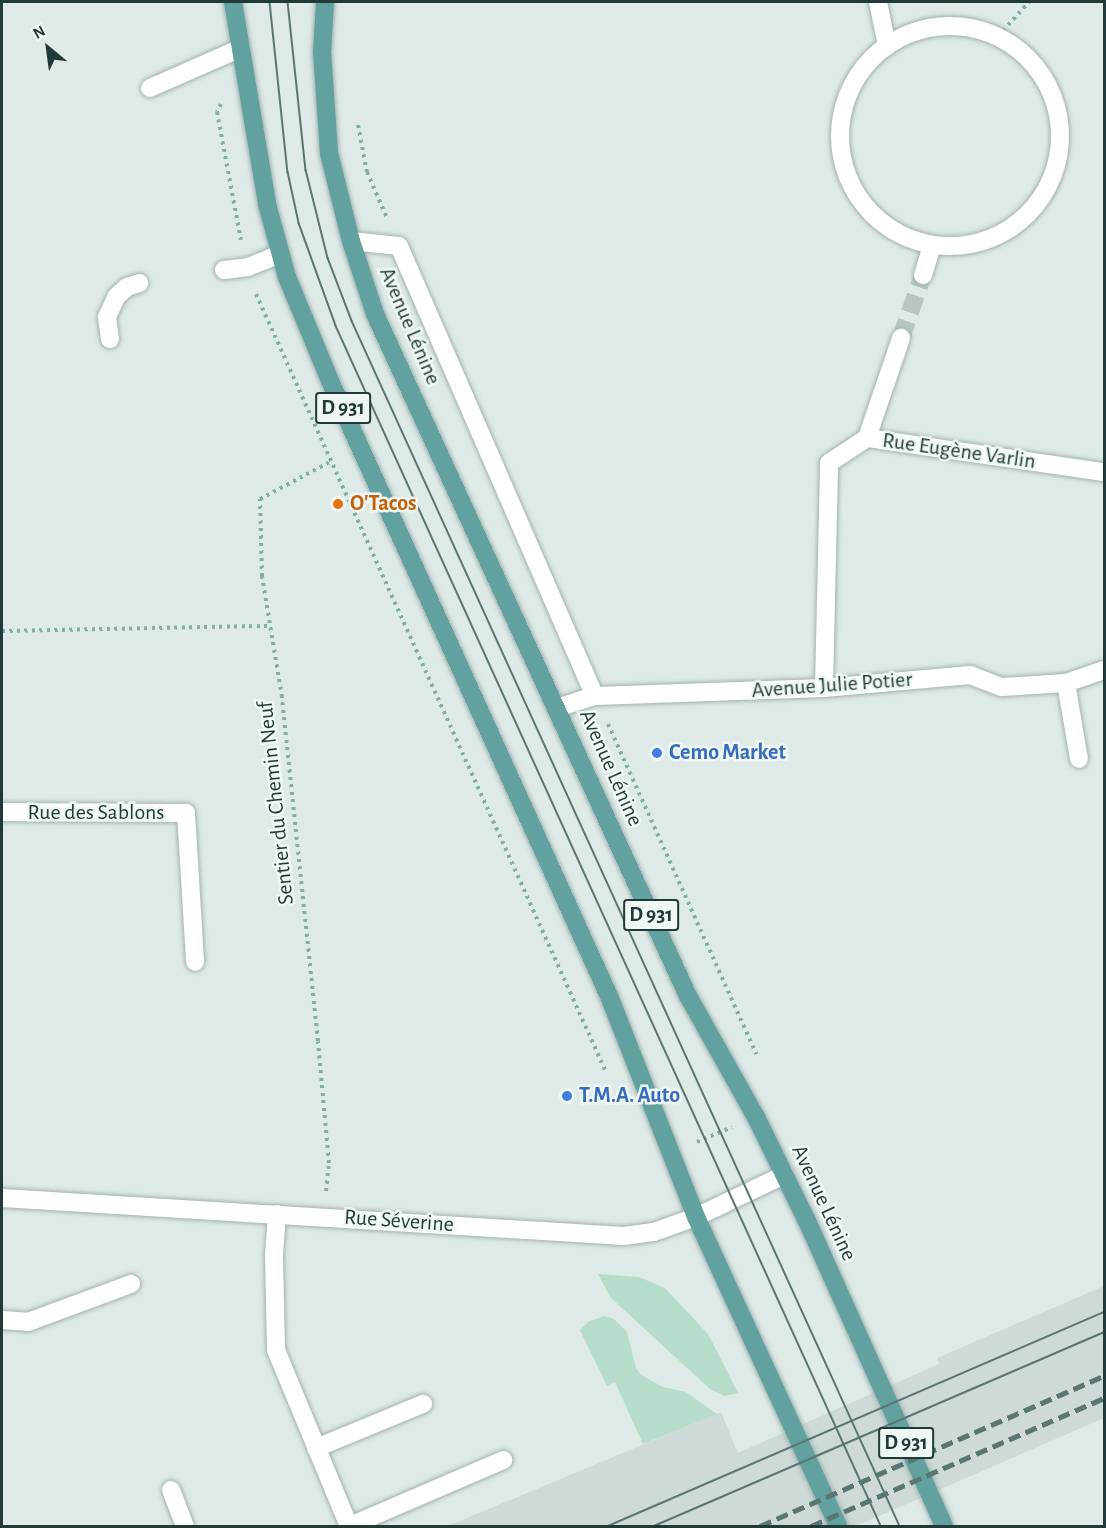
<!DOCTYPE html>
<meta charset="utf-8">
<style>
body{margin:0}
#map{position:relative;width:1106px;height:1528px;overflow:hidden;background:#deeae8;font-family:"Alegreya Sans",sans-serif}
div>[style]{position:absolute}
[style*='--x']{left:calc(var(--x)*1px);top:calc(var(--y)*1px);width:calc(var(--w)*1px);rotate:calc(var(--a)*1deg)}
.built>*{inset:0;background:#cddad7}
.green>*{inset:0;background:#b6dcca}
.minor-tunnel>*{height:18px;margin-top:-9px;transform-origin:0;background:repeating-linear-gradient(90deg,#b8c7c5 0 18px,transparent 0 27px)}
.path>*{height:4px;margin-top:-2px;transform-origin:0;background:repeating-linear-gradient(90deg,#7eafab 0 3px,transparent 0 7.5px)}
.roads{filter:drop-shadow(0 0 2px #a1b2b0) drop-shadow(0 0 2px #a1b2b0)}
.service>*{height:18px;margin:-9px;padding:0 9px;transform-origin:9px;border-radius:9px;background:#fff}
.minor>*{height:18px;margin:-9px;padding:0 9px;transform-origin:9px;border-radius:9px;background:#fff}
.minor>.ring{margin:-9px;padding:0;box-sizing:content-box;background:none;border:18px solid #fff;border-radius:50%}
.primary>*{height:18px;margin:-9px;padding:0 9px;transform-origin:9px;border-radius:9px;background:#61a1a0}
.tram>*{height:1.5px;margin:-0.75px;padding:0 0.75px;transform-origin:0.75px;border-radius:0.75px;background:#597675}
.rail>*{height:4.5px;margin-top:-2.25px;transform-origin:0;background:repeating-linear-gradient(90deg,#597675 0 12px,transparent 0 18px)}
.dots>*{width:16px;height:16px;translate:-50% -50%;box-sizing:border-box;border:3px solid #eff7f5;border-radius:50%}
span{translate:-50% -50%;white-space:nowrap;text-align:center;line-height:1.15;-webkit-text-stroke:5px #eff7f5;paint-order:stroke}
.shield-label span{padding:2px 4px;background:#eff7f5;border:2px solid;border-radius:4px;-webkit-text-stroke-width:0}
.shield-label{font-size:21px;color:#1f3a39;font-weight:700}
.street-label{font-size:22px;color:#1f3a39}
.food-label{font-size:22px;color:#c56008;font-weight:700}
.left{translate:0 -50%;text-align:left}
.shop-label{font-size:22px;color:#366cbe;font-weight:700}
.frame{position:absolute;inset:0;border:3px solid #1f3a39;pointer-events:none}
.north{position:absolute;left:18px;top:18px;width:60px;height:60px;-webkit-text-stroke:4px #eff7f5;paint-order:stroke;rotate:331deg;font-size:16px;font-weight:700;line-height:24px;text-align:center;color:#1f3a39}
.north::after{content:'';display:block;margin:auto;width:21px;height:27px;background:#1f3a39;clip-path:polygon(50% 0,100% 100%,50% 72%,0 100%)}
</style>
<div id="map">
<div class="built">
<div style="clip-path:polygon(1104px 1286px,1104px 1418px,856px 1526px,448px 1526px,721px 1412px,738px 1453px,939px 1364px,937px 1358px)"></div>
</div>
<div class="green">
<div style="clip-path:polygon(598px 1274px,639px 1277px,665px 1288px,708px 1334px,738px 1393px,724px 1396px,710px 1389px,610px 1297px)"></div>
<div style="clip-path:polygon(604px 1316px,614px 1319px,627px 1332px,636px 1368px,641px 1375px,663px 1387px,686px 1392px,717px 1414px,643px 1444px,615px 1382px,607px 1386px,580px 1330px,588px 1322px)"></div>
</div>
<div class="minor-tunnel">
<div style="--x:901;--y:338;--w:67;--a:-70.8"></div>
</div>
<div class="path">
<div style="--x:998;--y:36;--w:46;--a:-47.6"></div>
<div style="--x:221;--y:104;--w:9;--a:117"></div>
<div style="--x:217;--y:112;--w:130;--a:79.4"></div>
<div style="--x:358;--y:125;--w:48;--a:79.2"></div>
<div style="--x:367;--y:172;--w:50;--a:66.5"></div>
<div style="--x:256;--y:294;--w:853;--a:65.78"></div>
<div style="--x:2;--y:631;--w:268;--a:-1.1"></div>
<div style="--x:608;--y:724;--w:362;--a:65.8"></div>
<div style="--x:697;--y:1142;--w:38;--a:-23"></div>
<div style="--x:326;--y:1191;--w:28;--a:-84"></div>
<div style="--x:329;--y:1163;--w:122;--a:-95.2"></div>
<div style="--x:318;--y:1041;--w:346;--a:-96"></div>
<div style="--x:282;--y:697;--w:123;--a:-99.4"></div>
<div style="--x:262;--y:576;--w:77;--a:-91.5"></div>
<div style="--x:260;--y:499;--w:79;--a:-27.9"></div>
</div>
<div class="roads">
<div class="service">
<div style="--x:150;--y:88;--w:99;--a:-23.7"></div>
<div style="--x:351;--y:241;--w:48;--a:5.9"></div>
<div style="--x:399;--y:246;--w:491;--a:66.5"></div>
<div style="--x:224;--y:270;--w:24;--a:-7"></div>
<div style="--x:248;--y:267;--w:35;--a:-22"></div>
<div style="--x:110;--y:339;--w:22;--a:-98"></div>
<div style="--x:107;--y:317;--w:23;--a:-65"></div>
<div style="--x:117;--y:296;--w:13;--a:-42"></div>
<div style="--x:127;--y:287;--w:13;--a:-18"></div>
<div style="--x:1066;--y:683;--w:77;--a:80.3"></div>
<div style="--x:277;--y:1214;--w:41;--a:94.2"></div>
<div style="--x:274;--y:1255;--w:95;--a:88.8"></div>
<div style="--x:276;--y:1350;--w:191;--a:67.5"></div>
<div style="--x:2;--y:1320;--w:26;--a:4"></div>
<div style="--x:28;--y:1322;--w:110;--a:-20.3"></div>
<div style="--x:316;--y:1448;--w:116;--a:-22.4"></div>
<div style="--x:171;--y:1490;--w:39;--a:69"></div>
<div style="--x:350;--y:1526;--w:167;--a:-23.3"></div>
</div>
<div class="minor">
<div style="--x:878;--y:2;--w:45;--a:78.4"></div>
<div class="ring" style="left:840px;top:26px;width:202px;height:202px"></div>
<div style="--x:923;--y:275;--w:31;--a:-73"></div>
<div style="--x:867;--y:438;--w:106;--a:-71.2"></div>
<div style="--x:824;--y:688;--w:225;--a:-88.7"></div>
<div style="--x:829;--y:463;--w:45;--a:-33.3"></div>
<div style="--x:867;--y:438;--w:239;--a:8.2"></div>
<div style="--x:557;--y:708;--w:40;--a:-18"></div>
<div style="--x:595;--y:696;--w:229;--a:-2"></div>
<div style="--x:824;--y:688;--w:147;--a:-5.1"></div>
<div style="--x:970;--y:675;--w:34;--a:21"></div>
<div style="--x:1002;--y:687;--w:64;--a:-3.6"></div>
<div style="--x:1066;--y:683;--w:40;--a:-18.9"></div>
<div style="--x:2;--y:812;--w:184;--a:0.3"></div>
<div style="--x:186;--y:813;--w:149;--a:86.5"></div>
<div style="--x:2;--y:1198;--w:623;--a:3.5"></div>
<div style="--x:624;--y:1236;--w:30;--a:-8"></div>
<div style="--x:654;--y:1232;--w:45;--a:-19.7"></div>
<div style="--x:696;--y:1217;--w:98;--a:-25.5"></div>
</div>
<div class="primary">
<div style="--x:233;--y:2;--w:205;--a:80.4"></div>
<div style="--x:267;--y:204;--w:76;--a:74.7"></div>
<div style="--x:287;--y:277;--w:113;--a:67.5"></div>
<div style="--x:330;--y:381;--w:675;--a:65.6"></div>
<div style="--x:609;--y:996;--w:238;--a:68.5"></div>
<div style="--x:696;--y:1217;--w:340;--a:65.3"></div>
<div style="--x:325;--y:2;--w:50;--a:93.4"></div>
<div style="--x:322;--y:52;--w:101;--a:86"></div>
<div style="--x:329;--y:153;--w:91;--a:76"></div>
<div style="--x:351;--y:241;--w:77;--a:71.8"></div>
<div style="--x:375;--y:314;--w:750;--a:65.35"></div>
<div style="--x:688;--y:996;--w:139;--a:60.7"></div>
<div style="--x:756;--y:1117;--w:116;--a:63.9"></div>
<div style="--x:807;--y:1221;--w:334;--a:65.8"></div>
</div>
</div>
<div class="tram">
<div style="--x:270;--y:2;--w:171;--a:84"></div>
<div style="--x:288;--y:172;--w:52;--a:77.8"></div>
<div style="--x:299;--y:223;--w:109;--a:70.2"></div>
<div style="--x:336;--y:326;--w:1318;--a:65.57"></div>
<div style="--x:288;--y:2;--w:169;--a:83.9"></div>
<div style="--x:306;--y:170;--w:91;--a:76"></div>
<div style="--x:328;--y:258;--w:67;--a:69.1"></div>
<div style="--x:352;--y:321;--w:1324;--a:65.55"></div>
<div style="--x:608;--y:1526;--w:540;--a:-23.34"></div>
<div style="--x:654;--y:1526;--w:490;--a:-23.3"></div>
</div>
<div class="rail">
<div style="--x:760;--y:1526;--w:375;--a:-23.6"></div>
<div style="--x:811;--y:1526;--w:320;--a:-23.6"></div>
</div>
<div class="dots">
<div style="left:338px;top:504px;background:#e8710a"></div>
<div style="left:657px;top:753px;background:#3f7fe0"></div>
<div style="left:567px;top:1096px;background:#3f7fe0"></div>
</div>
<div class="shield-label">
<span style="left:343px;top:408px">D 931</span>
<span style="left:651px;top:915px">D 931</span>
<span style="left:906px;top:1443px">D 931</span>
</div>
<div class="street-label">
<span style="left:410px;top:326px;rotate:67deg">Avenue Lénine</span>
<span style="left:959px;top:451px;rotate:8deg">Rue Eugène Varlin</span>
<span style="left:832px;top:685px;rotate:-4deg">Avenue Julie Potier</span>
<span style="left:611px;top:768px;rotate:66deg">Avenue Lénine</span>
<span style="left:276px;top:803px;rotate:-96deg">Sentier du Chemin Neuf</span>
<span style="left:96px;top:813px">Rue des Sablons</span>
<span style="left:824px;top:1203px;rotate:65deg">Avenue Lénine</span>
<span style="left:399px;top:1221px;rotate:4deg">Rue Séverine</span>
</div>
<div class="food-label">
<span class="left" style="left:350px;top:504px">O'Tacos</span>
</div>
<div class="shop-label">
<span class="left" style="left:669px;top:753px">Cemo Market</span>
<span class="left" style="left:579px;top:1096px">T.M.A. Auto</span>
</div>
<div class="frame"></div>
<div class="north">N</div>
</div>
